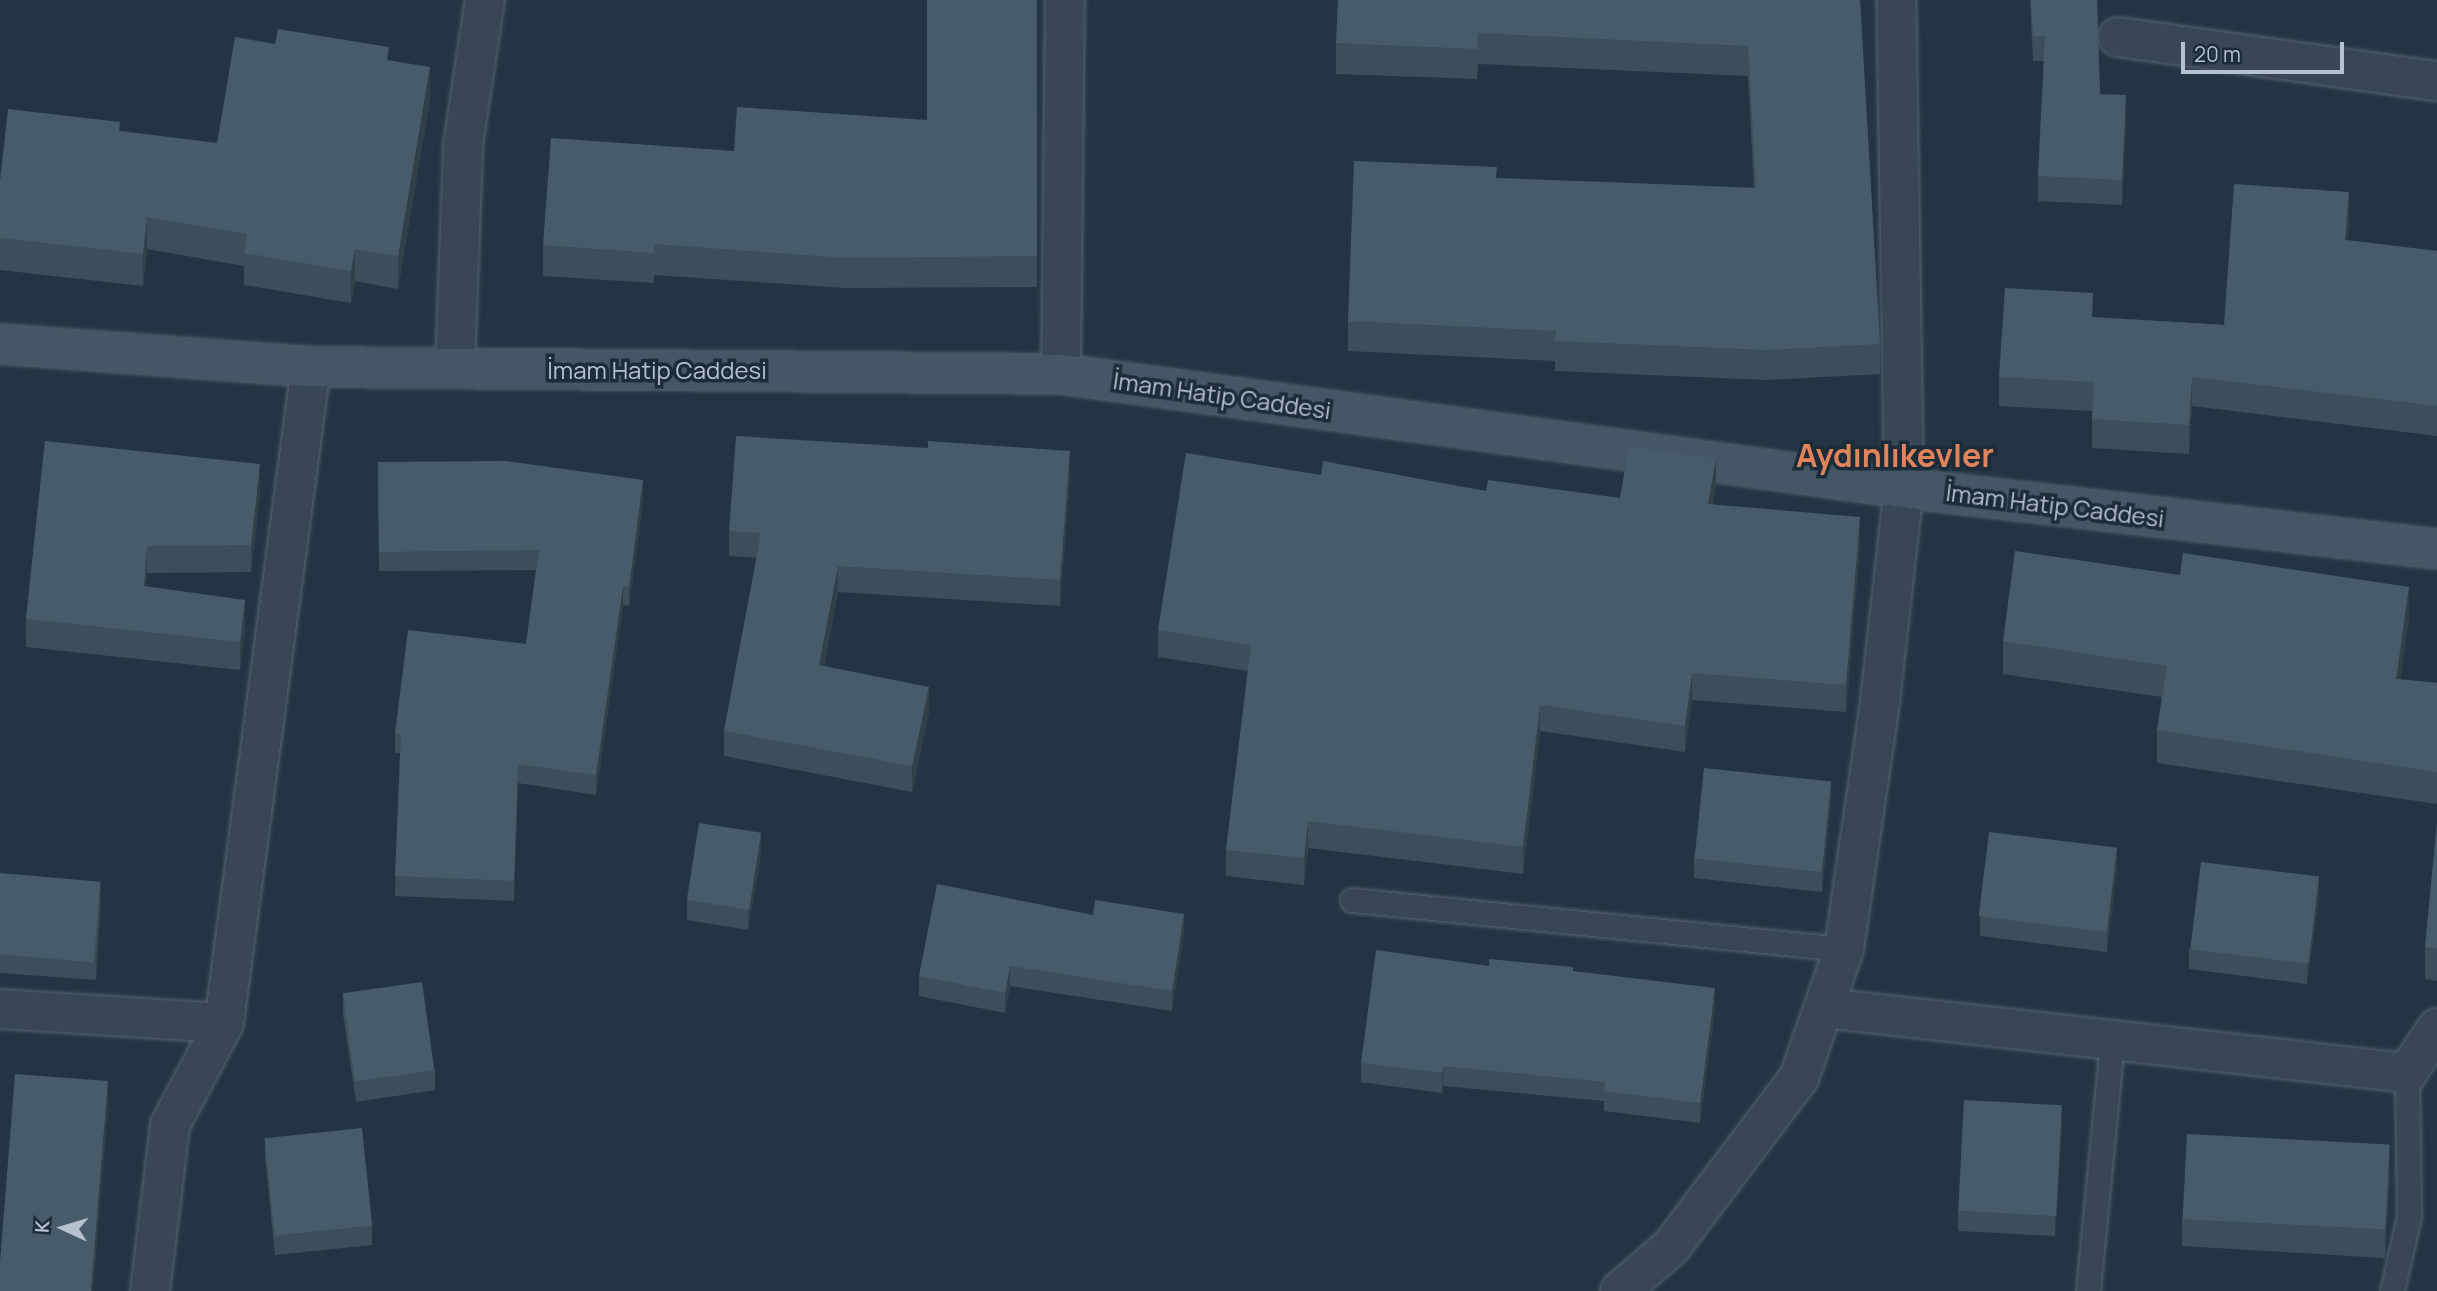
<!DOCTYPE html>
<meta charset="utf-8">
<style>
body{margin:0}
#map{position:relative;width:2437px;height:1291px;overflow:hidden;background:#233544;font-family:Manrope,sans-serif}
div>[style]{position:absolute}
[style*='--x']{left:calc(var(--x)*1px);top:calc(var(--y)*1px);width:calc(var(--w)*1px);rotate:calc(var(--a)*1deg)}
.roads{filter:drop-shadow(0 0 2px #566470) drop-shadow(0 0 2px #566470)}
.lane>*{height:23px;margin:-11.5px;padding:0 11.5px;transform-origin:11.5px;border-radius:11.5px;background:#384753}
.street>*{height:38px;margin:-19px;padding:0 19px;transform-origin:19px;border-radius:19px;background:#384753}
.secondary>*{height:38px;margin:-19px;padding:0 19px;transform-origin:19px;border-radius:19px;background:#455666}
.wall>*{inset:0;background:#3d4e5b}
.shaded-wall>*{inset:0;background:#32404a}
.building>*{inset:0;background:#475b6a;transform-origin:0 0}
span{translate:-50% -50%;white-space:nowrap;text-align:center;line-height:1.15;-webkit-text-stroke:7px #1c2c38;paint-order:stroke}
.street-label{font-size:24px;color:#b5c1cd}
.district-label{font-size:32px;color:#e1845c;font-weight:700}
.north{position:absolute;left:28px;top:1193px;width:70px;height:70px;-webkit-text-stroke:5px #1c2c38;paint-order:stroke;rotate:274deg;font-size:19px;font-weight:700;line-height:28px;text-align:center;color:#b5c1cd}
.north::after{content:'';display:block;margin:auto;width:24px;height:32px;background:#b5c1cd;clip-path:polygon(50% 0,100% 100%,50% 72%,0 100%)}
.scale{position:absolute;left:2181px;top:42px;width:163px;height:32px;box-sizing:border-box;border:4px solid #b5c1cd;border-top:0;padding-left:9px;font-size:21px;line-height:24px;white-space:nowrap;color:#b5c1cd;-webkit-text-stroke:5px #1c2c38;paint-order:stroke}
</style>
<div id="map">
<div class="roads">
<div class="lane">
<div style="--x:1352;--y:900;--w:494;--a:5.7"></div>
<div style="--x:2088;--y:1291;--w:252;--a:-84.5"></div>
<div style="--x:2392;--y:1291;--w:77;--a:-77.2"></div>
<div style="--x:2409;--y:1216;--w:143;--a:-90.8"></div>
</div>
<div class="street">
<div style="--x:2118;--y:37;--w:322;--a:7.9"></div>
<div style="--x:455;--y:368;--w:223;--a:-87.9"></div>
<div style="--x:463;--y:145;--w:147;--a:-81.4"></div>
<div style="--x:1061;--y:374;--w:374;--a:-89.4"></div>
<div style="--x:1824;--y:1008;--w:587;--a:6.36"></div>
<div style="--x:2407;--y:1073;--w:54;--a:-56.3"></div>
<div style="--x:0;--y:1009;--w:224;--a:3.6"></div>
<div style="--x:150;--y:1291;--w:167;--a:-83.1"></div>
<div style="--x:170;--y:1125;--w:115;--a:-62.1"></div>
<div style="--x:224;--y:1023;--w:662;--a:-82.45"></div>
<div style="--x:1620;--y:1291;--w:67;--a:-40.8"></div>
<div style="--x:1671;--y:1247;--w:212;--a:-52.9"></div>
<div style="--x:1799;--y:1078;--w:137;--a:-70.8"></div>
<div style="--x:1844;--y:949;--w:251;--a:-81.7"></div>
<div style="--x:1880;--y:701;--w:214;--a:-83.6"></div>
<div style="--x:1904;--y:488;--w:488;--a:-90.9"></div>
</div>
<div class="secondary">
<div style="--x:0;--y:344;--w:312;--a:4.2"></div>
<div style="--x:311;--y:367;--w:750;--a:0.53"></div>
<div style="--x:1061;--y:374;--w:851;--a:7.7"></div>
<div style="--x:1904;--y:488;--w:536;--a:6.53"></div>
</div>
</div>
<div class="wall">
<div style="clip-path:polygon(1037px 0,1037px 287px,845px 288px,654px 275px,654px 283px,543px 276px,543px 245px,734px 151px,927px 120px)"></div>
<div style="clip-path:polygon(1860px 0,1880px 344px,1880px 374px,1767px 380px,1555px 371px,1555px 361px,1348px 351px,1348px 321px,1497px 178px,1754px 188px,1748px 76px,1478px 64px,1477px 79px,1336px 74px,1336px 43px)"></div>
<div style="clip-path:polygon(2030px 0,2097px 0,2100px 94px,2126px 120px,2122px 205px,2038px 201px,2038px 176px,2044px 61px,2033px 61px)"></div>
<div style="clip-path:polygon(275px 44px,389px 60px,430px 99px,398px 289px,355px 281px,351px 303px,244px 285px,244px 266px,147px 249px,143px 286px,0 270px,0 181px,120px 131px,217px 143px)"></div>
<div style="clip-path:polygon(2349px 222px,2347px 240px,2437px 251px,2437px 436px,2192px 406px,2189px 454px,2092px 448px,2092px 411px,1999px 406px,1999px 377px,2093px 317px,2224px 325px)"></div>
<div style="clip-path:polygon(45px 441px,260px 492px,251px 572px,147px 573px,146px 586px,245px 627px,240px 670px,26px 647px,26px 619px)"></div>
<div style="clip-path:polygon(378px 462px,643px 500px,629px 606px,623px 605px,596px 795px,518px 783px,514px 901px,395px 896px,400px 753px,395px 753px,395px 733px,526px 644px,536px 570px,379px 571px)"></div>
<div style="clip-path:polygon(1321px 475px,1486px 491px,1620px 498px,1716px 485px,1712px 505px,1860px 544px,1846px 712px,1692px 700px,1685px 752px,1540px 731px,1523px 874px,1308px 848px,1304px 885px,1226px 876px,1226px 850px,1248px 671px,1158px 657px,1158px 630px)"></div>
<div style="clip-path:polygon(1070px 477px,1060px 606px,838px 592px,824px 666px,929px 712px,912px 792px,724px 756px,724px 731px,757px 558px,729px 556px,729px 531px)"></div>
<div style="clip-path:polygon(2409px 619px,2400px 679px,2437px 683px,2437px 804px,2157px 763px,2157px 730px,2162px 697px,2003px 674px,2003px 641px)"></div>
<div style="clip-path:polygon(1831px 801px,1822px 892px,1694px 878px,1694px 858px)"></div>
<div style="clip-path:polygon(2437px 823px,2437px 981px,2425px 979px,2425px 947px)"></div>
<div style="clip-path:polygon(761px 853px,748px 930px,687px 920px,687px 900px)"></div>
<div style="clip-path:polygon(2117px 867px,2107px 952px,1980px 936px,1980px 917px)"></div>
<div style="clip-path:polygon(0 873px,101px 900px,96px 980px,0 973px)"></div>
<div style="clip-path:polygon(2319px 897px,2307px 984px,2189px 969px,2189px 949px)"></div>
<div style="clip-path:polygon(1093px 915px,1184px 933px,1172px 1011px,1010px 986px,1005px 1013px,919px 996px,919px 976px)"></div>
<div style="clip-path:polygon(1489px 966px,1573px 971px,1715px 1008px,1700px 1123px,1604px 1111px,1604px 1101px,1443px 1086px,1442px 1093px,1361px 1082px,1361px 1063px)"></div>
<div style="clip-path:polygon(343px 994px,435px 1070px,435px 1090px,356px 1102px,343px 1014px)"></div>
<div style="clip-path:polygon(2062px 1125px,2055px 1236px,1958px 1231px,1958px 1211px)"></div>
<div style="clip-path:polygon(265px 1138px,372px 1225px,372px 1245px,275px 1255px,265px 1157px)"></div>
<div style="clip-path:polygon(2390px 1174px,2385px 1258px,2182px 1246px,2182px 1219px)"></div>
</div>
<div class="shaded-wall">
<div style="clip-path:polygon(430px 67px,430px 99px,398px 289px,398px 256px)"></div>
<div style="clip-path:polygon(2126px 95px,2126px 120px,2122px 205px,2122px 180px)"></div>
<div style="clip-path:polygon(2349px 192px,2349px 222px,2345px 269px,2345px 240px)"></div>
<div style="clip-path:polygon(147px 217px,147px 249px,143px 286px,143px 254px)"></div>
<div style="clip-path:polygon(355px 249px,355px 281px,351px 303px,351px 271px)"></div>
<div style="clip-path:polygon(2192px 377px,2192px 406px,2189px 454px,2189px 425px)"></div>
<div style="clip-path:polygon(1070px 451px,1070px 477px,1060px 606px,1060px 580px)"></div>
<div style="clip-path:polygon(1716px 458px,1716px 485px,1708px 531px,1708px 504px)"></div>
<div style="clip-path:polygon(260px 464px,260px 492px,251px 572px,251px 545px)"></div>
<div style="clip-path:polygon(643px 480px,643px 500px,629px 606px,629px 587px)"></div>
<div style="clip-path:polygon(1860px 517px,1860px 544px,1846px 712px,1846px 685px)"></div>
<div style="clip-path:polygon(147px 546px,147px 573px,144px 614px,144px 586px)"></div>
<div style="clip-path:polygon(838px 566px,838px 592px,819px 690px,819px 665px)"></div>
<div style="clip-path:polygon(623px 586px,623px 605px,596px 795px,596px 775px)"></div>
<div style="clip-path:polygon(2409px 587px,2409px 619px,2396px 712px,2396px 679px)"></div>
<div style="clip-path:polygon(245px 600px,245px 627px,240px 670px,240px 642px)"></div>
<div style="clip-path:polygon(1692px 673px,1692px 700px,1685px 752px,1685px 726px)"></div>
<div style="clip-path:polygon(929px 687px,929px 712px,912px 792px,912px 766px)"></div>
<div style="clip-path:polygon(1540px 705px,1540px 731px,1523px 874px,1523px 847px)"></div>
<div style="clip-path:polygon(518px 764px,518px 783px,514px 901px,514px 881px)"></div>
<div style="clip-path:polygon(1831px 781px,1831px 801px,1822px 892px,1822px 872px)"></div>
<div style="clip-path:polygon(1308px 821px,1308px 848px,1304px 885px,1304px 858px)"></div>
<div style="clip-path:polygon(761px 833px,761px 853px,748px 930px,748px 910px)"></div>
<div style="clip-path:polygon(2117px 848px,2117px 867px,2107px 952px,2107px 932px)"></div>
<div style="clip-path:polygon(2319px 877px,2319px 897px,2307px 984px,2307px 964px)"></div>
<div style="clip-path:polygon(101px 881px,101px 900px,96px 980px,96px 960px)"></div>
<div style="clip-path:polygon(1184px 914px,1184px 933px,1172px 1011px,1172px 991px)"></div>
<div style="clip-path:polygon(1010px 966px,1010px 986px,1005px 1013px,1005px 993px)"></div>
<div style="clip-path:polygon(1715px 988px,1715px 1008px,1700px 1123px,1700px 1103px)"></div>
<div style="clip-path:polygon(1443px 1066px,1443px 1086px,1442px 1093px,1442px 1073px)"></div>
<div style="clip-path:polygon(108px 1081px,108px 1109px,93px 1291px,91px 1291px)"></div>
<div style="clip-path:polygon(2062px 1105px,2062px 1125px,2055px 1236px,2055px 1217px)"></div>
<div style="clip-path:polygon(2390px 1146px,2390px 1174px,2385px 1258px,2385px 1230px)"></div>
</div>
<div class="building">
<div style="clip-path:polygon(927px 0,1037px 0,1037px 256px,845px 258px,654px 244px,654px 253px,543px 245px,551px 138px,734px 151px,737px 107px,927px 120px)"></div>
<div style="clip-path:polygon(1338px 0,1860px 0,1880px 344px,1767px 350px,1555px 341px,1556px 331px,1348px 321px,1354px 161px,1497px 167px,1496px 178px,1756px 188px,1748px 46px,1478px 33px,1477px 49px,1336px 43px)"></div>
<div style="clip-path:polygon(2031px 0,2097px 0,2100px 94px,2126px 95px,2122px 180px,2038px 176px,2045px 36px,2033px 36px)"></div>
<div style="clip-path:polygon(278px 29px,389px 47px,387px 60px,430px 67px,398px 256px,355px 249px,351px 271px,244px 253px,247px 234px,147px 217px,143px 254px,0 238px,0 181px,8px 109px,120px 122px,119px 131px,217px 143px,235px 37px,275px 44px)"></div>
<div style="clip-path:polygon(2234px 184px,2349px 192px,2345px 240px,2437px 251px,2437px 406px,2192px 377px,2189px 425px,2092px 419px,2094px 382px,1999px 377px,2005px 288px,2093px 293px,2092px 317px,2224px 325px)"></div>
<div style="clip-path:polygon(736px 436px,928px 448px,928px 441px,1070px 451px,1060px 580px,838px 566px,819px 665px,929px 687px,912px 766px,724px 731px,761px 533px,729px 531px)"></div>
<div style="clip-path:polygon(45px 441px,260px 464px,251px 545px,147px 546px,144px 586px,245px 600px,240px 642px,26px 619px)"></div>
<div style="clip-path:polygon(1629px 446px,1716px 458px,1708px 504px,1860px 517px,1846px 685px,1692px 673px,1685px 726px,1540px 705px,1523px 847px,1308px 821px,1304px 858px,1226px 850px,1251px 645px,1158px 630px,1186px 453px,1321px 475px,1323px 461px,1486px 491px,1488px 480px,1620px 498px)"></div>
<div style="clip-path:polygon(506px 461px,643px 480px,629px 587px,623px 586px,596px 775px,518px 764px,514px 881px,395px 876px,401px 734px,395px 733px,408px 630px,526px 644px,539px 550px,379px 552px,378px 462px)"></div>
<div style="clip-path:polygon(2015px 551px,2180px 575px,2183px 553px,2409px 587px,2396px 679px,2437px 683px,2437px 772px,2157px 730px,2167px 666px,2003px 641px)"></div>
<div style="left:1704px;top:768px;width:128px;height:91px;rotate:6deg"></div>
<div style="left:699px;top:823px;width:63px;height:78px;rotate:9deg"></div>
<div style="clip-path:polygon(2437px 823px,2437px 948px,2425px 947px)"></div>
<div style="left:1989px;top:832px;width:129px;height:85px;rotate:7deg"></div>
<div style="left:2201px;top:862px;width:119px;height:88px;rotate:7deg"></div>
<div style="left:0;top:873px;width:101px;height:81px;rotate:5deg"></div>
<div style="clip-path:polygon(937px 884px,1093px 915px,1095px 900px,1184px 914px,1172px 991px,1010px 966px,1005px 993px,919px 976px)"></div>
<div style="clip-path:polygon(1376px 950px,1489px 966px,1489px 959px,1573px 967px,1573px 971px,1715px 988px,1700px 1103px,1604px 1091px,1605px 1082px,1443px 1066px,1442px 1073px,1361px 1063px)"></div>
<div style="left:422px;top:982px;width:89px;height:80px;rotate:82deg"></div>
<div style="clip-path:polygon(15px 1074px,108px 1081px,91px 1291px,0 1291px,0 1262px)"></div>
<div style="left:1964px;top:1100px;width:98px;height:111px;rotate:3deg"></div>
<div style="left:362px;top:1128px;width:98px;height:98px;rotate:84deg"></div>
<div style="left:2187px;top:1134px;width:203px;height:85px;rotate:3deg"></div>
</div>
<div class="street-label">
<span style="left:657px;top:370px">İmam Hatip Caddesi</span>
<span style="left:1222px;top:395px;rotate:8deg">İmam Hatip Caddesi</span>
<span style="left:2055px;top:505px;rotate:7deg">İmam Hatip Caddesi</span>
</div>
<div class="district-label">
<span style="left:1895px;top:455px">Aydınlıkevler</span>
</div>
<div class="north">K</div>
<div class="scale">20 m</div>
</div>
